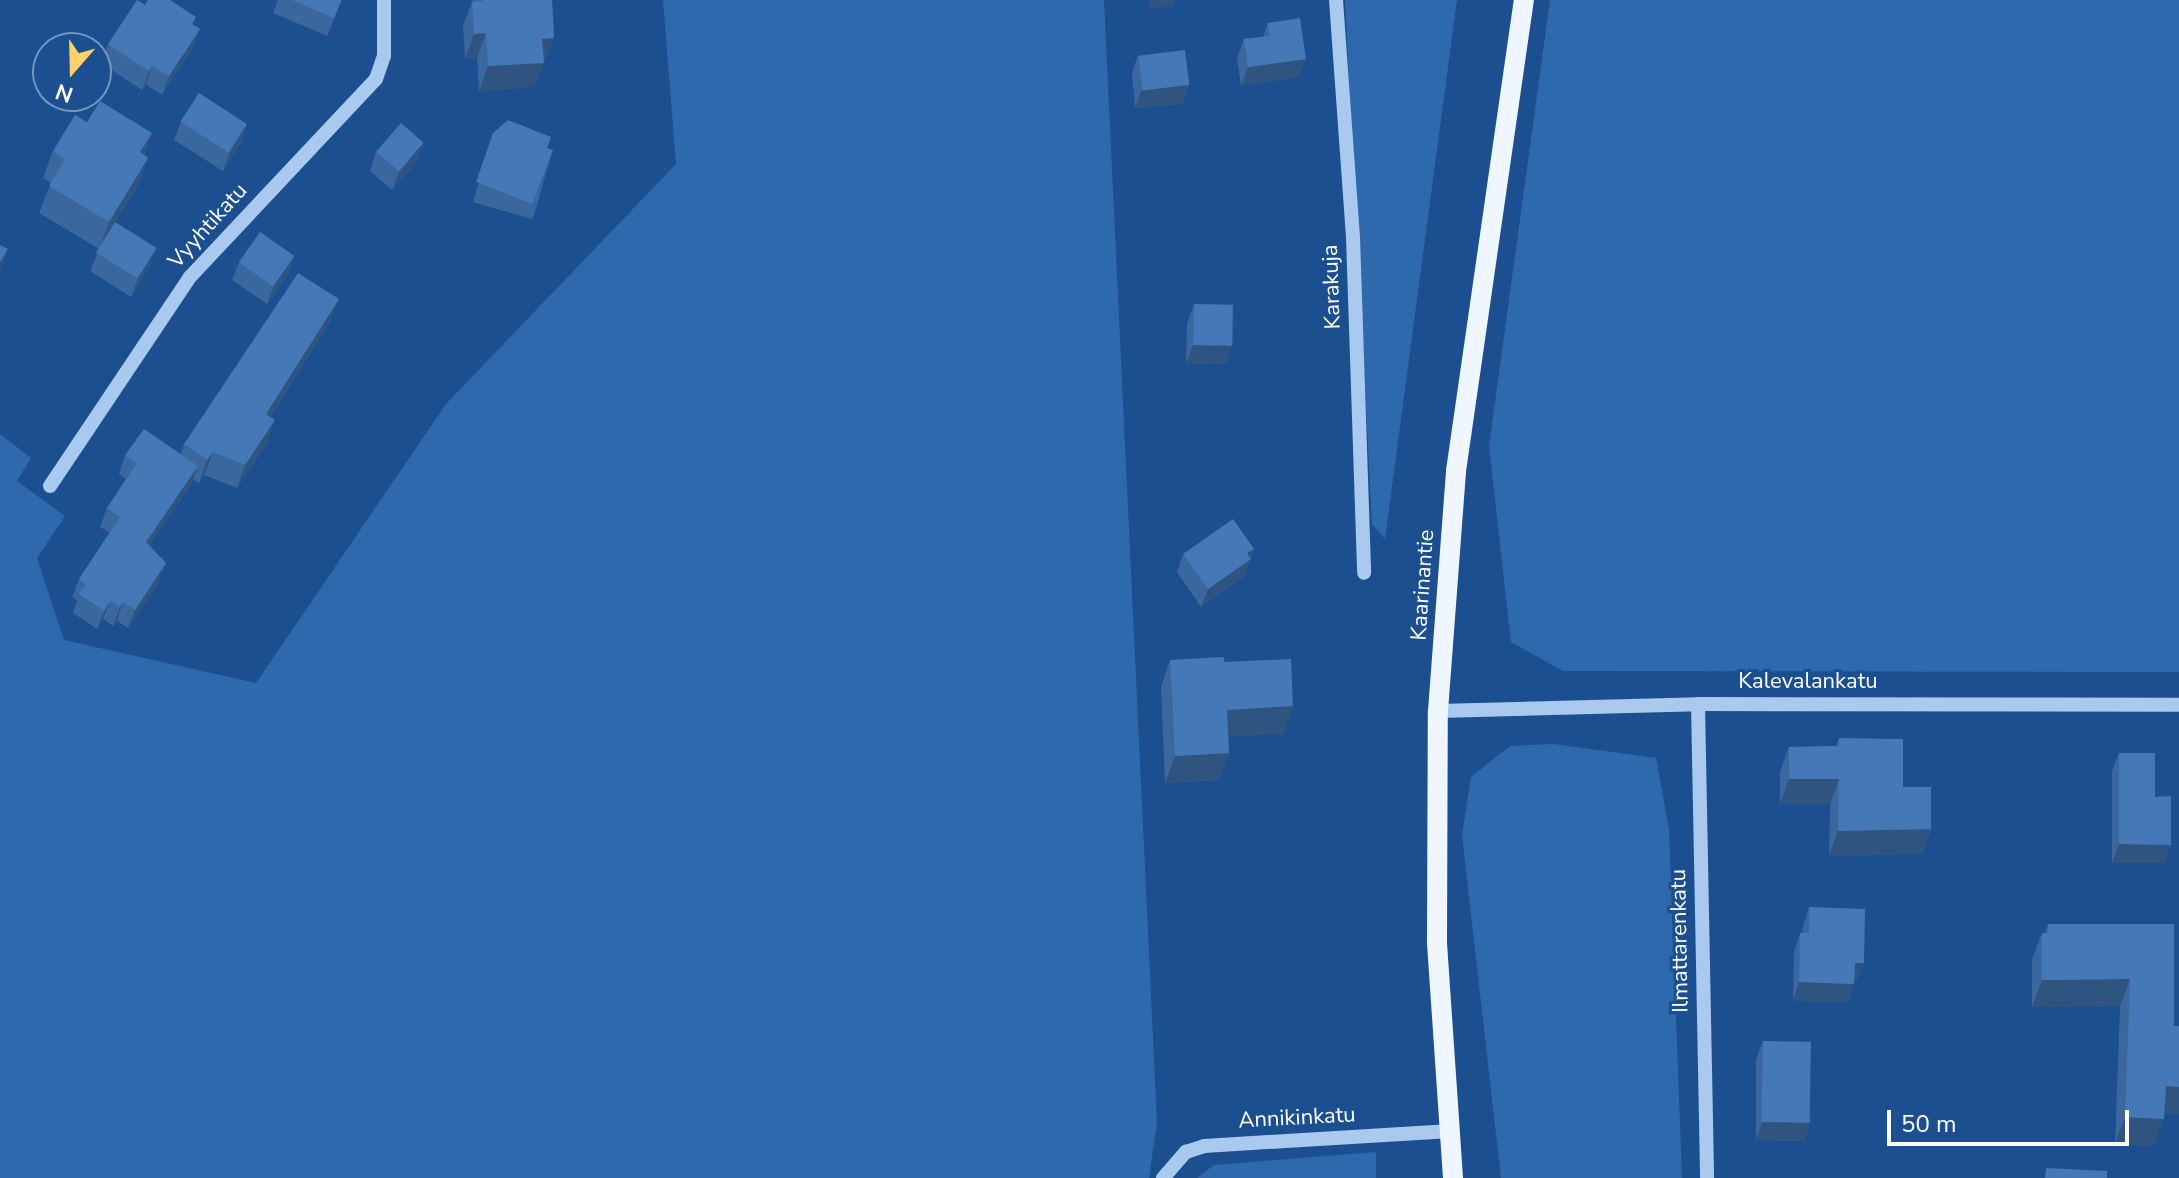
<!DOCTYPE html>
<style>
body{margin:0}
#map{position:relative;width:2179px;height:1178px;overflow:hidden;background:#1b4f8f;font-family:"Nunito Sans",sans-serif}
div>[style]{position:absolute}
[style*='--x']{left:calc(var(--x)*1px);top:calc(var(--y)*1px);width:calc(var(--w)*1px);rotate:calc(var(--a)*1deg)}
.green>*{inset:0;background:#2e69ad}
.minor>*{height:14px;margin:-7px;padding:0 7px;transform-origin:7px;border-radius:7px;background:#a9c9ee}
.major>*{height:20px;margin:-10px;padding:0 10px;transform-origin:10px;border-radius:10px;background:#f0f6ff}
.wall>*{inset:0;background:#3a679d;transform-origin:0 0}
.shaded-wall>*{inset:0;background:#305480}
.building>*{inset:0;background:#4478b7;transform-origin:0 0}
span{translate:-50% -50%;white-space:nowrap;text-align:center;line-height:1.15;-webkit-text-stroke:6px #1b4f8f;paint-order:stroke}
.street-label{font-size:22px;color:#fff}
.north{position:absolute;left:32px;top:32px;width:80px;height:80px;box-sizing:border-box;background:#1b4f8f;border:2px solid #7695bc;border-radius:50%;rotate:200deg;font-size:22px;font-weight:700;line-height:32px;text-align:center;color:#fff}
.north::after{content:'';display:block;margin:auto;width:28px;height:36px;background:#ffd166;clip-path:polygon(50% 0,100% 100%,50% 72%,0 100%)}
.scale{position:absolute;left:1887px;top:1110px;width:242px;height:36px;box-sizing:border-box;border:4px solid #fff;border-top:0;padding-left:10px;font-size:24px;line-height:28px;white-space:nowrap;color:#fff;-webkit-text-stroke:6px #1b4f8f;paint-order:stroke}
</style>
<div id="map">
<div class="green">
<div style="clip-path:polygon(663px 0,1104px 0,1157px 1122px,1149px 1178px,0 1178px,0 434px,31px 458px,17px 481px,65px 516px,37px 558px,64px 640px,256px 683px,446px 404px,676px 164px)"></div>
<div style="clip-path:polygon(1345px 0,1457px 0,1385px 539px,1372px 524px)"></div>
<div style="clip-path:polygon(1550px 0,2179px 0,2179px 672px,1563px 671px,1511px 642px,1489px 446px)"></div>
<div style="clip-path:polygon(1554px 744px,1656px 758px,1669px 829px,1682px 1178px,1501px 1178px,1462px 835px,1471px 777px,1510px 746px)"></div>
<div style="clip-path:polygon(1376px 1152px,1376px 1178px,1197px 1178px,1214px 1165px)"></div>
</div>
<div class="minor">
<div style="--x:1336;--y:0;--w:238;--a:85.9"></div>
<div style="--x:1353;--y:237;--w:336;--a:88.1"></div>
<div style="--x:50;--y:486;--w:252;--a:-56.2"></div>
<div style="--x:190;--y:277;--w:272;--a:-46.8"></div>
<div style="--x:376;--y:79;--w:24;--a:-71"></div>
<div style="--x:384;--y:56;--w:56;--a:-90"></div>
<div style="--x:1698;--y:704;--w:474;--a:88.9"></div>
<div style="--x:1438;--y:711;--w:260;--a:-1.5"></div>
<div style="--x:1698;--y:704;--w:481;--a:0.1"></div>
<div style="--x:1163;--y:1178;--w:35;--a:-49"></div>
<div style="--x:1186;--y:1152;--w:19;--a:-18"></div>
<div style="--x:1204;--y:1146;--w:243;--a:-3.5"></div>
</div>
<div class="major">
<div style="--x:1453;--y:1178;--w:237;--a:-93.9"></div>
<div style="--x:1437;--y:942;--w:231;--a:-89.8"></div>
<div style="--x:1438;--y:711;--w:241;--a:-85.7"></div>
<div style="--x:1456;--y:471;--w:476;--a:-81.8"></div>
</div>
<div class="wall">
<div style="clip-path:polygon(278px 0,342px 0,327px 36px,273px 13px)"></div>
<div style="clip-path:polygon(473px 0,552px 0,554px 38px,534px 87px,479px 91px,477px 58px,465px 59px,463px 26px)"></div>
<div style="clip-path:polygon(145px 5px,194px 25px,200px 29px,193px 47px,162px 95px,146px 84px,142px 90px,101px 63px,108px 44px)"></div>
<div style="clip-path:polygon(1268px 23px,1306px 59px,1299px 77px,1241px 86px,1237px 58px,1244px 39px,1263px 37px)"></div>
<div style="clip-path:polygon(1138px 55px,1189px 85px,1182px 104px,1135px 108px,1132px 73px)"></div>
<div style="clip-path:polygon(87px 122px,152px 133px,144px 155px,148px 158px,138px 185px,115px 223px,150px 266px,131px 297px,90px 271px,99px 249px,39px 213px,51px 183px,43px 178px,53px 151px)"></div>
<div style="clip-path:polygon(181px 122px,247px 124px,241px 142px,223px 171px,174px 140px)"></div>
<div style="left:493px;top:133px;width:62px;height:72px;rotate:16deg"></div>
<div style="clip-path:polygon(376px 152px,417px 162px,392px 190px,370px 171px)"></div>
<div style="clip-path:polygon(294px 256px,288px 274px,267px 304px,232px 280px,239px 262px)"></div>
<div style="clip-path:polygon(339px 299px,330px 322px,270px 417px,267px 443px,237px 488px,204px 475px,199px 483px,193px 479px,191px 485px,149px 546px,166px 563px,159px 582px,128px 628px,117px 621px,113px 626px,103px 619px,97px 629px,73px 613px,77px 600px,72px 597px,79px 579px,110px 533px,100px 527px,107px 508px,126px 479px,119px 474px,125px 455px,181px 454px,184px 444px)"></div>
<div style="clip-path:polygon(1194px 304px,1226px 364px,1186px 363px,1187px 323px)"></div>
<div style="clip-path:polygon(1254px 549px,1244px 577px,1201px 607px,1177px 572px,1183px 554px)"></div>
<div style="clip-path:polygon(1170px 660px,1224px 662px,1284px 734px,1228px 736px,1229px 753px,1219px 780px,1165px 783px,1161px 687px)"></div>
<div style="clip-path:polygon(1839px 738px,1903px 787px,1931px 829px,1922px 854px,1829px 856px,1830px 804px,1780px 804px,1780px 772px,1789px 747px,1836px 746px)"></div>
<div style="clip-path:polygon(2119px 753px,2155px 797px,2165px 863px,2112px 863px,2112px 771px)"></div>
<div style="clip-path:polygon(1809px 907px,1857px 981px,1854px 981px,1848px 1002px,1793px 1001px,1794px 952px,1800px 933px,1802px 933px,1803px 926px)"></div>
<div style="clip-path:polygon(2048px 924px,2174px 924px,2174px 1026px,2179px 1026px,2179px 1114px,2164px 1113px,2154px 1146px,2115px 1144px,2120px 1006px,2032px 1007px,2032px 960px,2042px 933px,2045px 933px)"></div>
<div style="clip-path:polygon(1763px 1041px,1811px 1122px,1804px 1141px,1756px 1140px,1756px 1060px)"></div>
</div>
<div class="shaded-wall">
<div style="clip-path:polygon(1151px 0,1175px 0,1173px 6px,1148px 9px)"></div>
<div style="clip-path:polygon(200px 29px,193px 47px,162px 95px,169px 76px)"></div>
<div style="clip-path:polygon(486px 33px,477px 58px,465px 59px,474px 34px)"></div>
<div style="clip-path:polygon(554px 38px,534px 87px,479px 91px,488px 66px,542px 39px)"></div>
<div style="clip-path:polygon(1306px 59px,1299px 77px,1241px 86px,1248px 67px)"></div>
<div style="clip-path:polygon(152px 66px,146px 84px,142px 90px,149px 71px)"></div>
<div style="clip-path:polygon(1189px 85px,1182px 104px,1135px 108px,1142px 90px)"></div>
<div style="clip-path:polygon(247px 124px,241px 142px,223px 171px,230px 152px)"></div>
<div style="clip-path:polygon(152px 133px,142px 160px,140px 152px)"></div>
<div style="clip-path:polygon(424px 143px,417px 162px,392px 190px,399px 172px)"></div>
<div style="clip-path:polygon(148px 158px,138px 185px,99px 250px,109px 222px)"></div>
<div style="clip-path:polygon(157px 248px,150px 266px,131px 297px,138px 278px)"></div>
<div style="clip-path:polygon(8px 249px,0 271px,0 262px)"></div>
<div style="clip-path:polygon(294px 256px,288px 274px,267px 304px,274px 285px)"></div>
<div style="clip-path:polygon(339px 299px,330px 322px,257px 437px,266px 414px)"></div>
<div style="clip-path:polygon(1193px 345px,1232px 346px,1226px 364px,1186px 363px)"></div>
<div style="clip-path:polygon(275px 420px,267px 443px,237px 488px,245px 465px)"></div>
<div style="clip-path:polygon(213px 452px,204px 475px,199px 483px,207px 460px)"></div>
<div style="clip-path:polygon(198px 466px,191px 485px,139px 561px,146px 542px)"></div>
<div style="clip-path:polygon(1254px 549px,1244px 577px,1201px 607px,1208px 589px,1247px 553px)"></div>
<div style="clip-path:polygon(166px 563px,159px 582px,128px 628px,135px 610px)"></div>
<div style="clip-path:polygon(110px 601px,103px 619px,97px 629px,104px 611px)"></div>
<div style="clip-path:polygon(123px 602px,117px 621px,113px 626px,120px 607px)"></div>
<div style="clip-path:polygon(1293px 706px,1284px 734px,1217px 737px,1227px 710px)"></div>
<div style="clip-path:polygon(1229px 753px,1219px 780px,1165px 783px,1175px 756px)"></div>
<div style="clip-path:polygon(1789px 779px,1839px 779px,1830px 804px,1780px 804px)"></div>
<div style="clip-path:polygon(1931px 829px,1922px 854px,1829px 856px,1838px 831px)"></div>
<div style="clip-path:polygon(2119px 844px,2171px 845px,2165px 863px,2112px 863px)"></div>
<div style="clip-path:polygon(1855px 963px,1864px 963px,1857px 981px,1848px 981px)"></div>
<div style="clip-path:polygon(2130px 979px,2120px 1006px,2032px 1007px,2042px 980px)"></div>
<div style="clip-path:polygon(1799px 982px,1854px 984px,1848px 1002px,1793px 1001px)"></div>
<div style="clip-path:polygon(2166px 1086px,2179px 1087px,2179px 1114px,2156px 1113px)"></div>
<div style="clip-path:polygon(2125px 1117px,2164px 1119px,2154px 1146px,2115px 1144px)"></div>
<div style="clip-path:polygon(1762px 1122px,1811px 1122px,1804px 1141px,1756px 1140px)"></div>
</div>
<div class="building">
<div style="clip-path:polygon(137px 0,145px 5px,148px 0,170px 0,196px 17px,192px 24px,200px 29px,169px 76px,152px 66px,149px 71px,108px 44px)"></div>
<div style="clip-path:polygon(292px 0,341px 0,334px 18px)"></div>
<div style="clip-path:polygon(483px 0,552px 0,554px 38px,542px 39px,544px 63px,488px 66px,486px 33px,474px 34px,472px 2px,483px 1px)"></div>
<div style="clip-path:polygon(1300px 18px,1306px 59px,1248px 67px,1244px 39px,1270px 36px,1268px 23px)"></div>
<div style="left:1185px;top:50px;width:35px;height:47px;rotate:83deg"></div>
<div style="left:199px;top:93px;width:57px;height:34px;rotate:33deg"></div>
<div style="clip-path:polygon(100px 101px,152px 133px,140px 152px,148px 158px,109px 222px,49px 186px,65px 159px,53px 151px,75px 115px,87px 122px)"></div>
<div style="clip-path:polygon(508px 120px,551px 137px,547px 148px,553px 150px,532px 204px,476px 182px,493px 133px)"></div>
<div style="left:401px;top:123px;width:30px;height:38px;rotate:41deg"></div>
<div style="left:115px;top:222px;width:49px;height:36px;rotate:32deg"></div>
<div style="left:260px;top:232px;width:42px;height:37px;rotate:35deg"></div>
<div style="clip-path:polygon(0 245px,8px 249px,0 262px)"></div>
<div style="clip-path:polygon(298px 273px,339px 299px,266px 414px,275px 420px,245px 465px,213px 452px,207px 460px,184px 444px)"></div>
<div style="left:1194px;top:304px;width:39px;height:41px;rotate:1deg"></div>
<div style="clip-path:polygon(144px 429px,198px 466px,146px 542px,166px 563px,135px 610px,123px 602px,120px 607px,110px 601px,104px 611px,79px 594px,86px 584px,79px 579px,120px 517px,107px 508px,137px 463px,125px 455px)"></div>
<div style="clip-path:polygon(1233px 519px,1254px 549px,1247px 553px,1251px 559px,1208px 589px,1183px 554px)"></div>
<div style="clip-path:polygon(1224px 657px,1224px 662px,1291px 659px,1293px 706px,1227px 710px,1229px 753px,1175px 756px,1170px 660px)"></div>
<div style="clip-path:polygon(1839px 738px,1903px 739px,1903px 787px,1931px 787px,1931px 829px,1838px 831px,1839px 779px,1789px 779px,1789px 747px,1839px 746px)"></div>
<div style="clip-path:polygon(2119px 753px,2155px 753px,2155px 797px,2171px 796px,2171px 845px,2119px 844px)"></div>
<div style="clip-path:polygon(1809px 907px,1865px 909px,1864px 963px,1855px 963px,1854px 984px,1799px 982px,1800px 933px,1809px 933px)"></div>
<div style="clip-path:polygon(2048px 924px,2174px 924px,2174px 1026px,2179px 1026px,2179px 1087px,2166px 1086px,2164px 1119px,2125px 1117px,2130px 979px,2042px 980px,2042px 933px,2048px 933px)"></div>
<div style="left:1763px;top:1041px;width:48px;height:81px;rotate:1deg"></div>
<div style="clip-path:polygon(2046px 1168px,2107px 1171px,2107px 1178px,2045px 1178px)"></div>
</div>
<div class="street-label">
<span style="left:208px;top:226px;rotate:-48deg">Vyyhtikatu</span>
<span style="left:1332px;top:287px;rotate:-92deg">Karakuja</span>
<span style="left:1423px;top:585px;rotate:-86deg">Kaarinantie</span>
<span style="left:1808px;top:682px">Kalevalankatu</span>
<span style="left:1680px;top:941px;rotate:-91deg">Ilmattarenkatu</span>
<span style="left:1297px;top:1118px;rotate:-3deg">Annikinkatu</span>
</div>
<div class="north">N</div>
<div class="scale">50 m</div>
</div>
